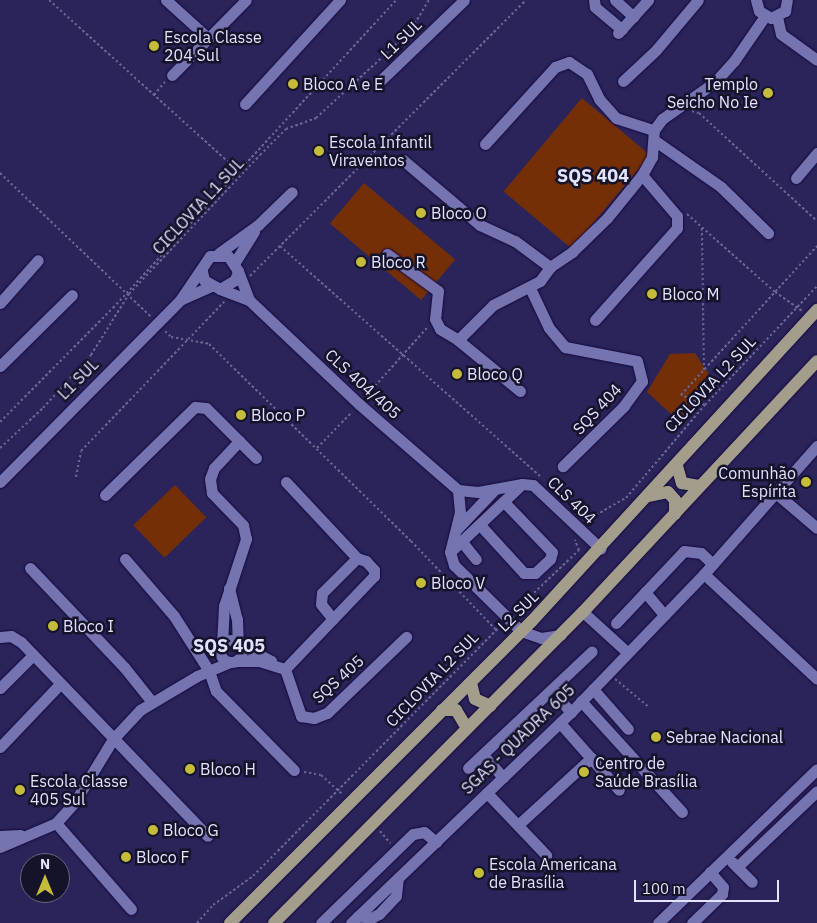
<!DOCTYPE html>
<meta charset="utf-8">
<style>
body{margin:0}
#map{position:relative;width:817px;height:923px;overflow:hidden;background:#2b245a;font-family:"IBM Plex Sans",sans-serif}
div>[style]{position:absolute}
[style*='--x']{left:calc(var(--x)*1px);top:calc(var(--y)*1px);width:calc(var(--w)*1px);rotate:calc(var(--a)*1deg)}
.green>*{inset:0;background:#752f07;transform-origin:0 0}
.path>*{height:2px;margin-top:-1px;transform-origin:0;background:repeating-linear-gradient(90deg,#6a6693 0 2.5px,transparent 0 5px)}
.roads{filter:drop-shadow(0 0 1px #15093d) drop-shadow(0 0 1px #15093d)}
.minor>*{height:11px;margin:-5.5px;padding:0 5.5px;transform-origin:5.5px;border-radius:5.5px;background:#7573b0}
.minor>.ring{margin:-5.5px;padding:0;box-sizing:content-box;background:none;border:11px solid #7573b0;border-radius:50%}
.major>*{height:12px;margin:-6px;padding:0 6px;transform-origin:6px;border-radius:6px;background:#a39e8b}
.dots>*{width:14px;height:14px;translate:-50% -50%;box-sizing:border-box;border:2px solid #14132a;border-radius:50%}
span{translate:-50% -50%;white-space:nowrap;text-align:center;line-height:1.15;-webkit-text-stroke:5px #14132a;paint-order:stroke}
.poi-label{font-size:16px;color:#e2e3fe}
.left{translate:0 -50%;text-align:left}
.right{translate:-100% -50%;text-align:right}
.street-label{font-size:16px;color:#e2e3fe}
.neighbourhood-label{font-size:18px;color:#e2e3fe;font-weight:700}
.north{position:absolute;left:20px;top:853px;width:50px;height:50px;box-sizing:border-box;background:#14132a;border:1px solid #66667f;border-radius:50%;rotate:0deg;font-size:14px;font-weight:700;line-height:20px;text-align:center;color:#e2e3fe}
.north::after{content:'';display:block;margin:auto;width:18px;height:22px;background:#c6bc3c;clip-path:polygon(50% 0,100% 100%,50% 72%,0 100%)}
.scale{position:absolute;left:634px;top:880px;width:145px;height:22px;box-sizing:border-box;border:2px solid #e2e3fe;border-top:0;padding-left:6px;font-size:15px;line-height:18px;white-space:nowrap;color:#e2e3fe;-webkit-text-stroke:4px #14132a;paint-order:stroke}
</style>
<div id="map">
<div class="green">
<div style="left:582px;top:98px;width:89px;height:122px;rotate:40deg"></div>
<div style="left:364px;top:183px;width:119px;height:53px;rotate:40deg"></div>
<div style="clip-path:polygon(695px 353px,716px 385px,682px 424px,647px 392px,670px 354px)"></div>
<div style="left:175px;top:485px;width:45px;height:58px;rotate:46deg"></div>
</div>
<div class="path">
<div style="--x:49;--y:0;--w:255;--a:42.1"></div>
<div style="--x:154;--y:95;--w:17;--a:-50"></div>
<div style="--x:692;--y:111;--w:7;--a:16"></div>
<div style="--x:699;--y:113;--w:160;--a:42.5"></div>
<div style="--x:0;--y:173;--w:209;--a:43.6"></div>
<div style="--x:687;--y:214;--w:118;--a:41.6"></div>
<div style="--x:775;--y:292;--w:33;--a:35"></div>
<div style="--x:702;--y:228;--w:142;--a:89.2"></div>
<div style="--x:280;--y:246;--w:347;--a:41.5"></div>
<div style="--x:250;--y:276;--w:390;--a:-45"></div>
<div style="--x:165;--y:331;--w:8;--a:45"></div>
<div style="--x:171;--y:337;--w:39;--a:10"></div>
<div style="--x:209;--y:344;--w:282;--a:44.3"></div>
<div style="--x:411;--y:541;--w:123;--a:46.3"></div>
<div style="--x:365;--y:397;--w:93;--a:-48.1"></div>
<div style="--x:705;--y:405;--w:26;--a:-157"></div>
<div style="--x:681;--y:395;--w:202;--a:-47.6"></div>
<div style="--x:0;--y:422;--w:161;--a:-45.3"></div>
<div style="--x:113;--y:308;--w:418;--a:-47.4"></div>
<div style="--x:0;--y:448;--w:59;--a:-42.9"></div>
<div style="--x:43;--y:408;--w:72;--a:-47.8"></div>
<div style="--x:91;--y:355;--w:72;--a:-58.1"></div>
<div style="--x:129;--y:294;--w:191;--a:-46.7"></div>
<div style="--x:260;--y:155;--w:37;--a:-45"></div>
<div style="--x:286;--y:129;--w:32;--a:-20"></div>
<div style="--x:316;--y:118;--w:102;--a:-42.6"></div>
<div style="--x:391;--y:49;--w:30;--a:-45"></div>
<div style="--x:412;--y:28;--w:33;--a:-59"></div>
<div style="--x:317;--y:448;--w:50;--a:-45.8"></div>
<div style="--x:76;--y:477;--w:26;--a:-79"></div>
<div style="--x:81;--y:451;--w:207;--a:-46.2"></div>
<div style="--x:547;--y:483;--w:40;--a:42"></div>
<div style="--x:576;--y:511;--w:20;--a:11"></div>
<div style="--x:596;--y:515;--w:34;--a:-30"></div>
<div style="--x:626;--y:498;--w:122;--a:-49.7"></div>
<div style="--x:705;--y:405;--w:163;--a:-46.7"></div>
<div style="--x:516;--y:610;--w:87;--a:-43.6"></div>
<div style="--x:579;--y:550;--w:11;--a:-112"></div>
<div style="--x:615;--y:679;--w:45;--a:39.6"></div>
<div style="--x:304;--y:772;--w:17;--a:10"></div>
<div style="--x:321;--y:775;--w:30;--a:42"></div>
<div style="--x:380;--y:831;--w:16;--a:50"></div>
<div style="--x:197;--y:923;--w:24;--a:-48"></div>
<div style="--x:213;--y:905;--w:49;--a:-35.9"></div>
<div style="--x:253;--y:876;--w:351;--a:-45.3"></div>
</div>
<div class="roads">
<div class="minor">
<div style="--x:166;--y:0;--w:57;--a:42.1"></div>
<div style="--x:594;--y:0;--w:7;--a:82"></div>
<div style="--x:595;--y:7;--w:35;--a:40"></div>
<div style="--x:615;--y:0;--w:25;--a:42"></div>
<div style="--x:756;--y:0;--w:11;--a:75"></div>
<div style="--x:759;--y:11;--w:14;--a:30"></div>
<div style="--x:771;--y:18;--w:16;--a:-27"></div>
<div style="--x:785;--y:11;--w:11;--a:-80"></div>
<div style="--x:777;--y:17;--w:17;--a:77"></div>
<div style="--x:781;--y:34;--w:44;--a:35.8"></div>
<div style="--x:618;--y:33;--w:45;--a:-47.7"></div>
<div style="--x:172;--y:75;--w:105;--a:-45.4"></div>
<div style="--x:381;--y:80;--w:115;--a:-43.9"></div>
<div style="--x:623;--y:81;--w:45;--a:-43.2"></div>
<div style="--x:656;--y:50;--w:65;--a:-50"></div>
<div style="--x:245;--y:104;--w:141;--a:-47.6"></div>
<div style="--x:654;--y:140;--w:82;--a:35"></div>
<div style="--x:721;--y:187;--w:66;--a:44.4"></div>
<div style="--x:485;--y:144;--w:104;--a:-47.7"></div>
<div style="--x:555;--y:67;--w:15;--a:-20"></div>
<div style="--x:569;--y:62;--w:22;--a:34"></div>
<div style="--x:587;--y:74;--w:28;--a:64"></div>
<div style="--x:599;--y:99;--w:25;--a:48"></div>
<div style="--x:616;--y:118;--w:40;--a:18"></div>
<div style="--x:403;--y:160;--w:101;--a:40.2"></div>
<div style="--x:480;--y:225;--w:38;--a:25"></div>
<div style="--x:515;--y:241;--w:44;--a:36.6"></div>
<div style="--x:796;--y:178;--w:33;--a:-50"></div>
<div style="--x:219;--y:253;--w:48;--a:-35.7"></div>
<div style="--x:258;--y:225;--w:47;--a:-44.1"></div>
<div style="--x:387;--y:254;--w:63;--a:36"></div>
<div style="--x:438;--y:291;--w:28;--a:96"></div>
<div style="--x:435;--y:319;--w:11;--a:63"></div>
<div style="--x:440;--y:329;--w:21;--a:31"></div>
<div style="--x:235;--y:262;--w:36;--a:-58"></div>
<div style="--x:238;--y:271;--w:31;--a:69"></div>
<div style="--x:530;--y:288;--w:44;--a:64.6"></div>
<div style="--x:549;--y:328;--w:25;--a:50"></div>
<div style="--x:565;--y:347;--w:73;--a:11"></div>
<div style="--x:637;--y:361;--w:21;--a:76"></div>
<div style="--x:642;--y:381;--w:31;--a:126"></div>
<div style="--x:624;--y:406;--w:86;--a:135.5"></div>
<div style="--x:220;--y:289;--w:31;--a:21"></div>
<div style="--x:249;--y:300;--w:151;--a:43.4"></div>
<div style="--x:359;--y:404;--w:131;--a:41"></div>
<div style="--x:182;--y:299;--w:32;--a:-24"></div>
<div style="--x:0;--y:303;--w:57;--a:-48.5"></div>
<div style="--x:595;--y:320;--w:123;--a:-48.3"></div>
<div style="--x:677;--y:228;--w:12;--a:-90"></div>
<div style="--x:677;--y:216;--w:54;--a:-130.5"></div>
<div style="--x:0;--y:366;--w:101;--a:-44.6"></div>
<div style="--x:520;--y:391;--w:80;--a:-140.6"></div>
<div style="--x:458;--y:340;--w:49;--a:-45"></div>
<div style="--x:493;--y:305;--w:53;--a:-27.1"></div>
<div style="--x:540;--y:281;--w:17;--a:-54"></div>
<div style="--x:550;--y:267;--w:27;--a:-34"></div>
<div style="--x:572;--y:252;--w:49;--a:-44.2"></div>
<div style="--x:607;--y:218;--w:55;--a:-50.9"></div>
<div style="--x:642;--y:175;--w:21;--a:-61"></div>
<div style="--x:652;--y:157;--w:27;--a:-86"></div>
<div style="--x:654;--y:130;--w:14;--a:-54"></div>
<div style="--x:662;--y:119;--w:65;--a:-34.9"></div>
<div style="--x:715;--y:82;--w:28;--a:-48"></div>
<div style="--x:734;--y:61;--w:55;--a:-55.4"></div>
<div style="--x:0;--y:482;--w:256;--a:-45.3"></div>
<div style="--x:180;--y:300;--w:53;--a:-55.7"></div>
<div style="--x:210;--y:256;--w:18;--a:0"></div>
<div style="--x:228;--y:256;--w:18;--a:56"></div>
<div style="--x:238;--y:271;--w:9;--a:108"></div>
<div style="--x:235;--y:280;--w:17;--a:149"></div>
<div style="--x:220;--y:289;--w:18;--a:-151"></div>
<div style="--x:204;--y:280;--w:9;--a:-103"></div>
<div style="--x:458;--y:490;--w:22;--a:85"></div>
<div style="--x:460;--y:512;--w:41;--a:104"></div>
<div style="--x:450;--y:552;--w:14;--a:73"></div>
<div style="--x:454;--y:565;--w:94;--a:44.6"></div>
<div style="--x:521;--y:631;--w:21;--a:19"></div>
<div style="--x:541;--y:638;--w:20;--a:-9"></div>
<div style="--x:458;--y:490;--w:20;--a:6"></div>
<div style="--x:478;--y:492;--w:45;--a:-10.3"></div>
<div style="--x:522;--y:484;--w:11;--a:5"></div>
<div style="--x:533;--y:485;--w:93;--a:43.3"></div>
<div style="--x:777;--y:494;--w:52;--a:40.4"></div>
<div style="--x:105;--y:495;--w:126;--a:-44.4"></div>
<div style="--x:195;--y:407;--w:11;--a:5"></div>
<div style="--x:206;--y:408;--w:47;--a:45"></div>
<div style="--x:480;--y:525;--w:65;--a:47.5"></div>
<div style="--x:524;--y:573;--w:11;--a:0"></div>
<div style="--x:535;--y:573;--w:21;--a:-43"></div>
<div style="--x:550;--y:559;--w:7;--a:-74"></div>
<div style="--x:552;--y:552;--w:69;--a:-133.8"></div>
<div style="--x:457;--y:529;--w:55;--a:-46.5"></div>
<div style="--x:462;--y:542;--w:22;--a:51"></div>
<div style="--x:450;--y:552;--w:99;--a:-43.4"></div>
<div style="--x:125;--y:559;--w:75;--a:49.3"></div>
<div style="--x:174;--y:616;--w:65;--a:57.5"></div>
<div style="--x:209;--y:671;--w:21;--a:71"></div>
<div style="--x:216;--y:691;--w:111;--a:45.4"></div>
<div style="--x:30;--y:568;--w:137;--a:46.5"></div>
<div style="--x:124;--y:667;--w:45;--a:51.3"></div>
<div style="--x:704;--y:574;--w:154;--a:42.9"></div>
<div style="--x:229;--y:588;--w:32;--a:76"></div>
<div style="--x:237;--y:619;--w:23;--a:88"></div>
<div style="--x:645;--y:592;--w:30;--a:50"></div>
<div style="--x:583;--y:612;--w:59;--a:42.3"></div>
<div style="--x:333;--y:619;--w:19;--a:-129"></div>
<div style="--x:321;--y:604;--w:11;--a:-85"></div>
<div style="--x:322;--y:593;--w:49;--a:-45"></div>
<div style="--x:616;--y:623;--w:99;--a:-46.6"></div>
<div style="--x:684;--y:551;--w:17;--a:7"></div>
<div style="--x:701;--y:553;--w:16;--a:43"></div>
<div style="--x:0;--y:637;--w:11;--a:-5"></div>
<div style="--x:11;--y:636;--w:12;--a:31"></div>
<div style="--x:21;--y:642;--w:269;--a:46.1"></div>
<div class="ring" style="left:220px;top:640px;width:11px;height:11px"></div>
<div style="--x:222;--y:644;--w:38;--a:-87"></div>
<div style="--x:224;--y:606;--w:71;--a:-71.8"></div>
<div style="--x:246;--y:539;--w:14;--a:-102"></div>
<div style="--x:243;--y:525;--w:45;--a:-134.1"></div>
<div style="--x:212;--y:493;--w:14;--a:-98"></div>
<div style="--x:210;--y:479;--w:12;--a:-70"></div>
<div style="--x:214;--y:468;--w:37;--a:-47"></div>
<div style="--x:239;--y:441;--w:24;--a:45"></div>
<div style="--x:240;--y:645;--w:35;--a:27"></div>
<div style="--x:237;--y:661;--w:22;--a:0"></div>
<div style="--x:259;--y:661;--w:27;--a:17"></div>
<div style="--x:285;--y:669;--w:129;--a:-46.3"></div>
<div style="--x:374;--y:576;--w:6;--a:-90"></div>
<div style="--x:374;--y:570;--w:12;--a:-132"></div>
<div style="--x:366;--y:561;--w:9;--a:-162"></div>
<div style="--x:357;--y:558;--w:104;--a:-133.1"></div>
<div style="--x:285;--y:669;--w:50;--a:71.2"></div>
<div style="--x:301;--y:716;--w:13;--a:9"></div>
<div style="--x:314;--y:718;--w:14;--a:-21"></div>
<div style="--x:327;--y:713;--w:110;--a:-43.9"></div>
<div style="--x:0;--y:688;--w:47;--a:-45"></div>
<div style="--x:593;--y:689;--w:53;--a:48.8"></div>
<div style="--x:551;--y:690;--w:30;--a:48"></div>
<div style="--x:581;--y:701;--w:150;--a:47.7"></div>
<div style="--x:560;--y:723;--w:89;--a:48.6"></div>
<div style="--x:0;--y:747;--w:87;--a:-46.4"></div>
<div style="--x:483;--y:755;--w:30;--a:48"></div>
<div style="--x:468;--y:768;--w:170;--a:-43.3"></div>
<div style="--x:487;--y:793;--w:86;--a:46.4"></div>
<div style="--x:56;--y:823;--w:114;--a:48.9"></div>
<div style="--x:519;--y:824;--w:98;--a:-42.5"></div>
<div style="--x:0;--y:836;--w:20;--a:-3"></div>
<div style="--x:0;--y:847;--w:61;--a:-23.2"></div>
<div style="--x:56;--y:823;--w:27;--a:-48"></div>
<div style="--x:74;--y:803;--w:75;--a:-58.6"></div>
<div style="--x:113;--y:739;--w:40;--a:-47"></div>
<div style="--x:140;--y:710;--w:66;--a:-30.8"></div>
<div style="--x:197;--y:676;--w:36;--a:-23"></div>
<div style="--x:732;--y:862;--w:28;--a:45"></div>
<div style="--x:737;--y:867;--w:110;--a:-43.5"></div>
<div style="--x:358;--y:916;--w:13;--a:9"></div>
<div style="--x:371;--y:918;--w:9;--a:-27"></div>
<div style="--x:379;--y:914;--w:25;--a:-47"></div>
<div style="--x:396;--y:896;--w:18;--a:-84"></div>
<div style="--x:321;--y:923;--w:128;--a:-44.1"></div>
<div style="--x:413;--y:834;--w:11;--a:-10"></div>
<div style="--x:424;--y:832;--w:16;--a:40"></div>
<div style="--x:351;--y:923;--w:305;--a:-43.8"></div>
<div style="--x:571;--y:712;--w:192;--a:-46.1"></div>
<div style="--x:704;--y:574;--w:171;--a:-48.6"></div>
<div style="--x:658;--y:923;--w:221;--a:-44.1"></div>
<div style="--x:692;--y:923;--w:42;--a:-44"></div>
<div style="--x:722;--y:894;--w:7;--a:-82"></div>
<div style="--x:723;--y:887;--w:20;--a:-131"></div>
</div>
<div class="major">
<div style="--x:677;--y:466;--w:18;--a:74"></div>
<div style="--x:682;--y:483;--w:17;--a:10"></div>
<div style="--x:648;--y:496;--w:20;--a:-11"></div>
<div style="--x:668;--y:492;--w:11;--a:49"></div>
<div style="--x:675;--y:500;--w:14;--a:90"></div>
<div style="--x:471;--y:683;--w:16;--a:76"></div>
<div style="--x:475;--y:699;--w:17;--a:24"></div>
<div style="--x:442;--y:710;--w:14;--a:0"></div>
<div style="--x:456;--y:710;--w:21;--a:59"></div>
<div style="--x:230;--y:923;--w:427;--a:-45"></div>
<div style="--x:532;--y:621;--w:422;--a:-47.5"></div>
<div style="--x:274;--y:923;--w:438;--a:-45.2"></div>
<div style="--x:583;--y:612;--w:343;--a:-47"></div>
</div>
</div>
<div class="dots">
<div style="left:154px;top:46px;background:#c6bc3c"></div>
<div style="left:293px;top:84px;background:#c6bc3c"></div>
<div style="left:768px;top:93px;background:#c6bc3c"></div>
<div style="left:319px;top:151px;background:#c6bc3c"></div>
<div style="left:421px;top:213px;background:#c6bc3c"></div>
<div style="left:361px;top:262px;background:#c6bc3c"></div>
<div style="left:652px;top:294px;background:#c6bc3c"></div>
<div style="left:457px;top:374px;background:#c6bc3c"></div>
<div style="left:241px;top:415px;background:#c6bc3c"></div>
<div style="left:806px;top:482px;background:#c6bc3c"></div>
<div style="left:421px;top:583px;background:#c6bc3c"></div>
<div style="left:53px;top:626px;background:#c6bc3c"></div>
<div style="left:656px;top:737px;background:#c6bc3c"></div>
<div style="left:190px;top:769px;background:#c6bc3c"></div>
<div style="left:584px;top:772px;background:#c6bc3c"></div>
<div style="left:20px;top:790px;background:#c6bc3c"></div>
<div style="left:153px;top:830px;background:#c6bc3c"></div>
<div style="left:126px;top:857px;background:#c6bc3c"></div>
<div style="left:479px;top:873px;background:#c6bc3c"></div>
</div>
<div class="poi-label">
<span class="left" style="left:164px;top:46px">Escola Classe<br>204 Sul</span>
<span class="left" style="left:303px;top:84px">Bloco A e E</span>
<span class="right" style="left:758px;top:93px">Templo<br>Seicho No Ie</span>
<span class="left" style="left:329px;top:151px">Escola Infantil<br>Viraventos</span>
<span class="left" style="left:431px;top:213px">Bloco O</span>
<span class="left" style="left:371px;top:262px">Bloco R</span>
<span class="left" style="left:662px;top:294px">Bloco M</span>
<span class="left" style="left:467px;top:374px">Bloco Q</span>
<span class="left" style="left:251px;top:415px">Bloco P</span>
<span class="right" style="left:796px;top:482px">Comunhão<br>Espírita</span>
<span class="left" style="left:431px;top:583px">Bloco V</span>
<span class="left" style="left:63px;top:626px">Bloco I</span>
<span class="left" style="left:666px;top:737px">Sebrae Nacional</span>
<span class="left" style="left:595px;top:772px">Centro de<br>Saúde Brasília</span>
<span class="left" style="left:200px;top:769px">Bloco H</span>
<span class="left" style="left:30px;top:790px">Escola Classe<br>405 Sul</span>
<span class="left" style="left:163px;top:830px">Bloco G</span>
<span class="left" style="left:136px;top:857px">Bloco F</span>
<span class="left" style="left:489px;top:873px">Escola Americana<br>de Brasília</span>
</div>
<div class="street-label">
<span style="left:401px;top:39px;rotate:-44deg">L1 SUL</span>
<span style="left:198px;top:206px;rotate:-47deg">CICLOVIA L1 SUL</span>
<span style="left:78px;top:379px;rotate:-45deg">L1 SUL</span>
<span style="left:363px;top:384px;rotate:42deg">CLS 404/405</span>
<span style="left:710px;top:384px;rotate:-47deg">CICLOVIA L2 SUL</span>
<span style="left:597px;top:409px;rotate:-47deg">SQS 404</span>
<span style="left:572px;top:500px;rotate:44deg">CLS 404</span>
<span style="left:518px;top:611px;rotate:-45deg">L2 SUL</span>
<span style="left:338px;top:679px;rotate:-42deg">SQS 405</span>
<span style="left:432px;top:679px;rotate:-46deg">CICLOVIA L2 SUL</span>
<span style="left:518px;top:739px;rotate:-44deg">SGAS - QUADRA 605</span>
</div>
<div class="neighbourhood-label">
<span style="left:593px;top:176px">SQS 404</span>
<span style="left:229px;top:646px">SQS 405</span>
</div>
<div class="north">N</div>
<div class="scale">100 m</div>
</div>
